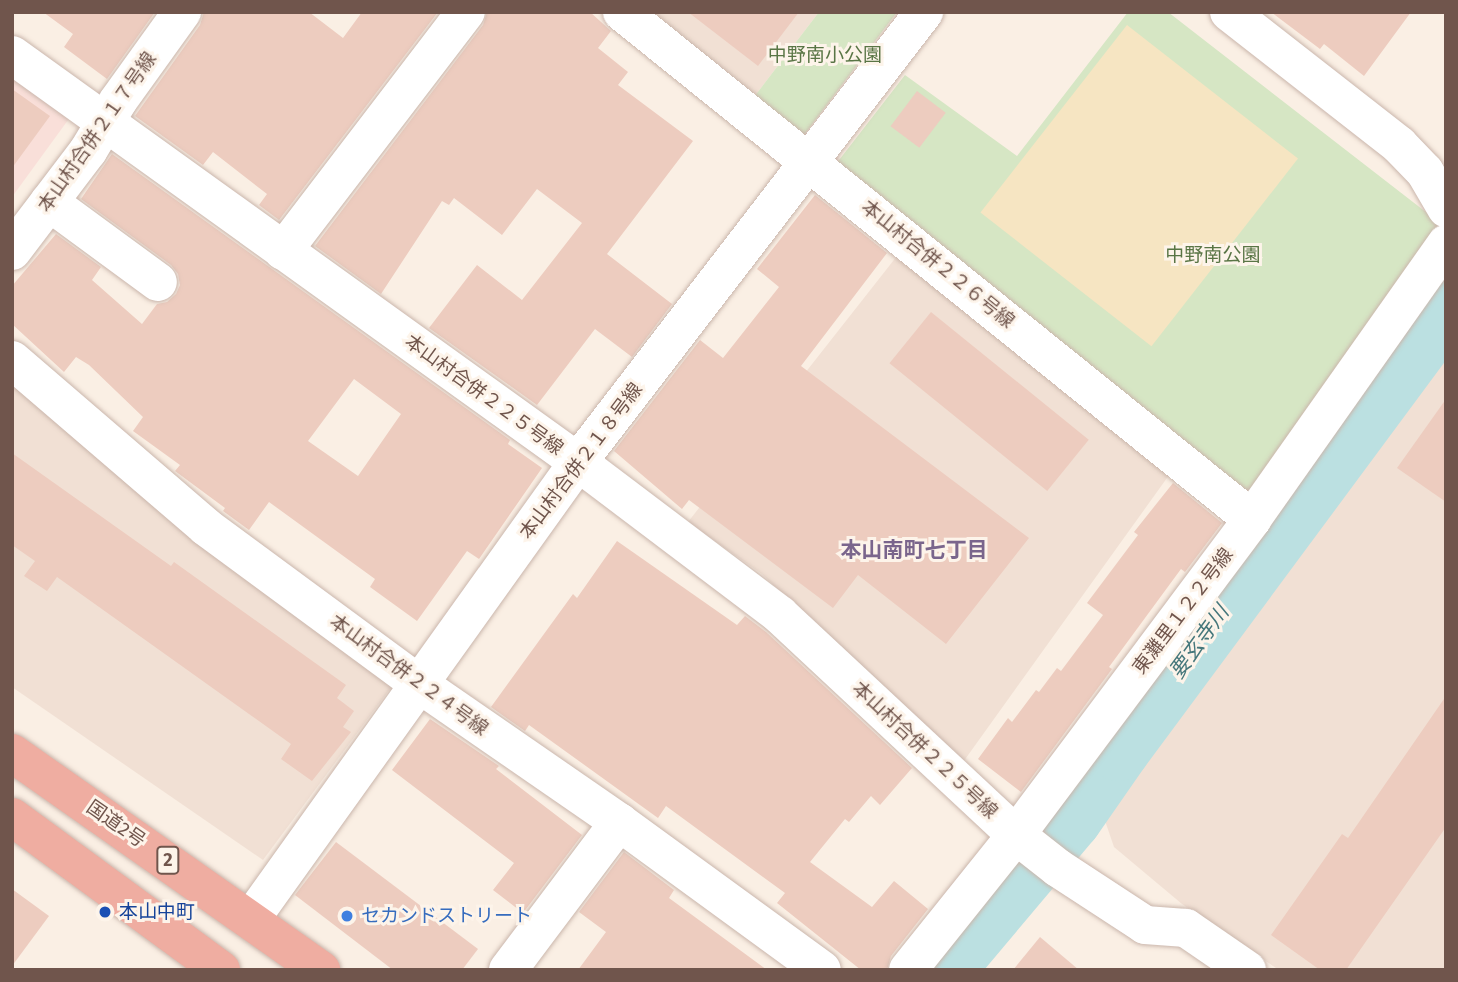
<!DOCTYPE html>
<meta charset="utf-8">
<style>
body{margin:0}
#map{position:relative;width:1458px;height:982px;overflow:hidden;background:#faefe4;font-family:"Fira Sans","Noto Sans JP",sans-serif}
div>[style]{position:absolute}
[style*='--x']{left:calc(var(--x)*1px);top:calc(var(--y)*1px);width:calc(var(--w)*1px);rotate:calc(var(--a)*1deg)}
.residential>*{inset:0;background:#f1e0d4}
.commercial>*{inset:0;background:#f9dfd9}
.green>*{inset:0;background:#d6e6c4}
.sand>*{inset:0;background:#f6e5c2;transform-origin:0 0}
.river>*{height:63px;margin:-31.5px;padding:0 31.5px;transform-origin:31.5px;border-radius:31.5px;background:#bbe0e1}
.building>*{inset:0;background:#edccbf;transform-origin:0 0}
.roads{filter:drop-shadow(0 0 2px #cab6ac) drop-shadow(0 0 2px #cab6ac)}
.minor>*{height:38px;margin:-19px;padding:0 19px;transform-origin:19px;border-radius:19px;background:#fff}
.highway>*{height:38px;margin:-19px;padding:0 19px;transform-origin:19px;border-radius:19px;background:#efada1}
.dots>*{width:19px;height:19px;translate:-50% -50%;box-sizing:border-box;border:4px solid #fdf4ea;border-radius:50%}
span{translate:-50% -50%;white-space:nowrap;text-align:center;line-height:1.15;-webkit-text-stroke:6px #fdf4ea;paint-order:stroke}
.shield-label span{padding:2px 5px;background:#fdf4ea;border:2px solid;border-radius:5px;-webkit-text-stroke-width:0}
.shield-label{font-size:18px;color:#70554c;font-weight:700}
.park-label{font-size:19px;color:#597545}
.street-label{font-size:19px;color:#70554c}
.transit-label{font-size:19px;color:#164399}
.left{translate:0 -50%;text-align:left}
.shop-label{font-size:19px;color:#366cbe}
.neighbourhood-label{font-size:21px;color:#7a658c;font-weight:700}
.water-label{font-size:21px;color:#45777b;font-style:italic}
.frame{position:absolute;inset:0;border:14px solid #70554c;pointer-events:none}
</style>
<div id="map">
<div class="residential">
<div style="clip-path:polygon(647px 12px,819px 12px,754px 97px)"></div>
<div style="clip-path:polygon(897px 256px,1172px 471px,961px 765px,762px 574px,688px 522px)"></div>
<div style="clip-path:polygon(1446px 344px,1446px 970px,1279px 970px,1182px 904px,1114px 847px,1100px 806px)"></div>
<div style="clip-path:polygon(12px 376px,395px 682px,263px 860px,12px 687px)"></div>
</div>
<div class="commercial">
<div style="clip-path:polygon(12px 73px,71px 116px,12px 197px)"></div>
</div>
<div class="green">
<div style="clip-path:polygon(819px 12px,897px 12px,804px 135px,754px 97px)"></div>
<div style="clip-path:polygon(1128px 12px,1168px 12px,1440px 223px,1249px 495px,836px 164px,905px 75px,1017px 156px)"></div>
</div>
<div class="sand">
<div style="left:1127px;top:25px;width:217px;height:238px;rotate:38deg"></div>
</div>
<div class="river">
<div style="--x:942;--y:970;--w:199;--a:-49.9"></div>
<div style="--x:1070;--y:818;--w:84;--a:-55.2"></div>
<div style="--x:1118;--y:749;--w:551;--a:-53.48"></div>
</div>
<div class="building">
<div style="clip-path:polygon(43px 12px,155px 12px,107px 79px,64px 47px,73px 34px)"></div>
<div style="clip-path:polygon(204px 12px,309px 12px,343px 38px,362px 12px,438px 12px,279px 220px,259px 205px,267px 194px,213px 152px,203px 165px,135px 116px,200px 25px)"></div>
<div style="clip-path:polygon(487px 12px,590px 12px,611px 31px,598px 48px,628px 72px,618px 85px,693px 141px,607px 254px,672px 304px,632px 357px,595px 329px,537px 405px,429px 328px,477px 265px,522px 300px,582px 223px,537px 189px,502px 235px,454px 198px,449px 205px,442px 201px,381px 294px,315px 246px,483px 25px)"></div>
<div style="clip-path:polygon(688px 12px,799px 12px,758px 66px)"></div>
<div style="clip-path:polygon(1271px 12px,1411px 12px,1364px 76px,1324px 44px,1320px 49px)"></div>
<div style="clip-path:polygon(12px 89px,50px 116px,12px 168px)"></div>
<div style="left:917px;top:91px;width:36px;height:44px;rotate:37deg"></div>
<div style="clip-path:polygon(evenodd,112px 154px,510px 440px,508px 444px,542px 468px,479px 559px,467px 551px,417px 621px,370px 587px,375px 579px,269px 502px,249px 530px,223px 511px,225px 508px,175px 471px,180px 465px,133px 431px,143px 417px,89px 365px,76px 357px,64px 372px,12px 324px,12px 286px,56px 234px,101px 267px,92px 280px,142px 324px,157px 304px,167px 302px,176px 294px,180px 285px,178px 274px,171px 265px,81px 199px,112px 154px,354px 379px,401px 414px,358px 476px,308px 441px,354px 379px)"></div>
<div style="clip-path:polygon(815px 195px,887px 253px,801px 366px,1029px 538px,946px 644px,858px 575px,833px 608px,689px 500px,682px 509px,614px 451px,700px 340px,723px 358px,779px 287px,757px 269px)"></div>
<div style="left:931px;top:312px;width:203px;height:66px;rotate:39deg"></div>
<div style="clip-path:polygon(1446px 399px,1446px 502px,1397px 468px)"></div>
<div style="clip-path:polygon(12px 453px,171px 566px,174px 562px,346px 685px,337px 698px,354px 711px,343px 727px,351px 732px,312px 781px,281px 759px,291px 744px,57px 577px,47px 591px,24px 576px,35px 561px,12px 545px)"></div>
<div style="clip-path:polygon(1173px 483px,1222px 523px,1185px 572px,1181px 569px,1109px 667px,1112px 669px,1021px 792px,978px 759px,1008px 718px,1012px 722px,1036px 690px,1039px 692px,1057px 668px,1061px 671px,1103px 615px,1087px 603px,1138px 535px,1134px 532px)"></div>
<div style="clip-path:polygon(617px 541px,737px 625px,745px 616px,766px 632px,912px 768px,880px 805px,871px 796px,849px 822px,845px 819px,810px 862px,872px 907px,894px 881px,928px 909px,891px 956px,887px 970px,861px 970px,777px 903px,785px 893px,666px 806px,658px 818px,529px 725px,525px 731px,491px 707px,573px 594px,577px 598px)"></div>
<div style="clip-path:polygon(1446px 696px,1446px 827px,1346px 970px,1320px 970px,1271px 935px,1342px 834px,1348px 838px)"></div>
<div style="clip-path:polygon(430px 719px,499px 766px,496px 769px,582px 835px,523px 913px,493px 890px,514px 863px,392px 770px)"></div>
<div style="clip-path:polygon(336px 842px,478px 949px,462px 970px,393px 970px,295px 895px)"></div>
<div style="clip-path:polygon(624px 852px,674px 890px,669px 898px,767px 970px,578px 970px,606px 932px,579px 912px)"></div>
<div style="clip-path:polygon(12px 889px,49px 916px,12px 966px)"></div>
<div style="clip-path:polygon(1040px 937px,1079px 970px,1013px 970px)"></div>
</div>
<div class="roads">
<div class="minor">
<div style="--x:622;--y:12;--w:809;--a:38.83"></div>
<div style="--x:1229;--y:12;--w:216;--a:38"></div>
<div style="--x:1399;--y:145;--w:37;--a:46"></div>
<div style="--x:1425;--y:172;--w:42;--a:59.7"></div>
<div style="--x:12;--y:55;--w:697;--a:35.72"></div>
<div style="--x:578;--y:462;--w:253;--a:37.1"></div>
<div style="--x:780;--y:615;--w:323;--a:43"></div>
<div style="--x:1016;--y:835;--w:53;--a:38.2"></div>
<div style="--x:1058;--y:868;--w:104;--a:33.2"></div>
<div style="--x:1145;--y:925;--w:41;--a:4.2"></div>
<div style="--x:1186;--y:928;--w:74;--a:34.5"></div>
<div style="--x:49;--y:202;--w:135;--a:36.3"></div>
<div style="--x:12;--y:251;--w:126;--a:-52.8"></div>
<div style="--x:88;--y:151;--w:58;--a:-59"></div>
<div style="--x:118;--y:101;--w:110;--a:-54.3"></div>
<div style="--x:283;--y:251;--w:301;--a:-52.6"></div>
<div style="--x:12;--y:360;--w:256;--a:40.7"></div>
<div style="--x:206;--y:527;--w:265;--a:36.4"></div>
<div style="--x:419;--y:684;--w:243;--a:34.6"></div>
<div style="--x:619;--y:822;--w:251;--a:36.1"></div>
<div style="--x:251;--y:919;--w:562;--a:-54.41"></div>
<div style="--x:578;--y:462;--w:568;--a:-52.44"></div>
<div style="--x:508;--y:970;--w:185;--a:-53.1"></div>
<div style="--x:908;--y:970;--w:173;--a:-51.3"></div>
<div style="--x:1016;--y:835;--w:394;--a:-53.2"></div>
<div style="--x:1252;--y:519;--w:337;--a:-54.8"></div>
</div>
<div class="highway">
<div style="--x:12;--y:753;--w:378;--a:35.1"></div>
<div style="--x:12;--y:817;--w:259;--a:36.2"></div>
</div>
</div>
<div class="dots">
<div style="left:105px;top:912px;background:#1a4fb4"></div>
<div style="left:347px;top:916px;background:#3f7fe0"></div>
</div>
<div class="shield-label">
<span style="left:168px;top:860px">2</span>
</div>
<div class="park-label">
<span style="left:825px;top:55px">中野南小公園</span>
<span style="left:1213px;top:255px">中野南公園</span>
</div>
<div class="street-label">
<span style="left:97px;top:132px;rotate:-55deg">本山村合併２１７号線</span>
<span style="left:938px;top:264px;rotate:39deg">本山村合併２２６号線</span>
<span style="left:484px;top:395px;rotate:36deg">本山村合併２２５号線</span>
<span style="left:581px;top:461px;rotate:-53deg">本山村合併２１８号線</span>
<span style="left:1183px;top:611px;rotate:-53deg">東灘里１２２号線</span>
<span style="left:409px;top:675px;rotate:36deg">本山村合併２２４号線</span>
<span style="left:925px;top:750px;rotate:43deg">本山村合併２２５号線</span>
<span style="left:116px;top:824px;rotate:35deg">国道2号</span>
</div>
<div class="transit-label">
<span class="left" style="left:119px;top:912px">本山中町</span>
</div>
<div class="shop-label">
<span class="left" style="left:361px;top:916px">セカンドストリート</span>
</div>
<div class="neighbourhood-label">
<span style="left:914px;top:550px">本山南町七丁目</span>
</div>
<div class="water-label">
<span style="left:1199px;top:642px;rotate:-54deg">要玄寺川</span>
</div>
<div class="frame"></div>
</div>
